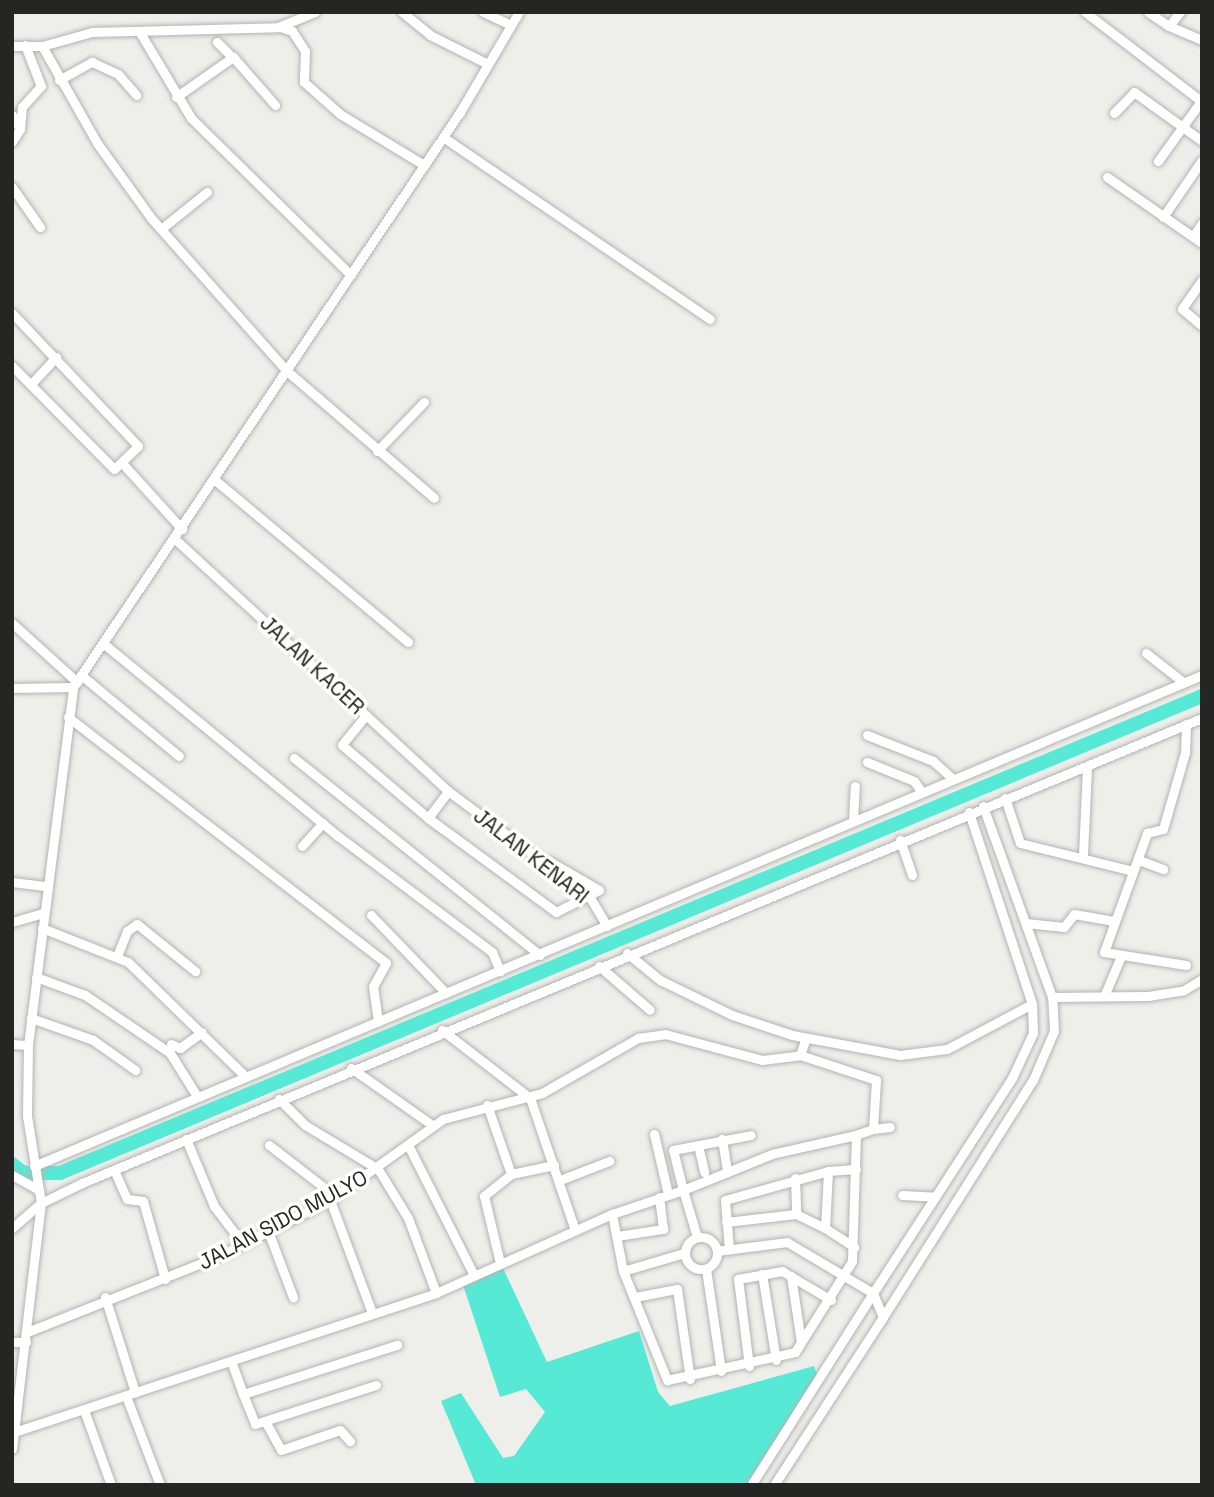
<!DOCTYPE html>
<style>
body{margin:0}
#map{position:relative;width:1214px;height:1497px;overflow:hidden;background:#eeeeeb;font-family:"Space Grotesk",sans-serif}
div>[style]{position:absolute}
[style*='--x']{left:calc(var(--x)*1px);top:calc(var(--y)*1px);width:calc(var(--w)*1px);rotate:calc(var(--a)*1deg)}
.water>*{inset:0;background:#56ead6}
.river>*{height:14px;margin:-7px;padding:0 7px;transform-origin:7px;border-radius:7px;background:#56ead6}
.roads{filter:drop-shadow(0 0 2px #b3b4b1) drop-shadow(0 0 2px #b3b4b1)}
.minor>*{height:9px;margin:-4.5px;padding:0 4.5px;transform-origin:4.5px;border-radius:4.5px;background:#fff}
.minor>.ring{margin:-4.5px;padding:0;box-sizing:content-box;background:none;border:9px solid #fff;border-radius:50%}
span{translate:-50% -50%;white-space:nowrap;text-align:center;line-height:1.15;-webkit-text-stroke:7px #fffffe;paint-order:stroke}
.street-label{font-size:21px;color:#252624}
.frame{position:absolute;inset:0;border:14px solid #252624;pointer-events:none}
</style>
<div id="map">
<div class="water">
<div style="clip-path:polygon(503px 1268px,547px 1362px,639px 1331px,658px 1392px,670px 1406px,814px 1366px,818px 1377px,749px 1485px,476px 1485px,441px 1401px,461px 1393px,503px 1458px,514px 1456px,545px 1412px,526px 1389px,500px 1397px,463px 1285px)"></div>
</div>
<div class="river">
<div style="--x:12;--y:1164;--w:15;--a:37"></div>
<div style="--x:24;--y:1173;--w:36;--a:0"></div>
<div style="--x:60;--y:1173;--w:1238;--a:-22.67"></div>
</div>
<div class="roads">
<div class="minor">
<div style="--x:402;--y:12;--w:36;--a:39"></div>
<div style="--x:430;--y:35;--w:63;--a:26.6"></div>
<div style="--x:483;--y:12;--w:31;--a:25"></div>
<div style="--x:1085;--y:12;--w:146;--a:37.5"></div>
<div style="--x:1201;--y:101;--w:74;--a:125.6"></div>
<div style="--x:1148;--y:12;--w:25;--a:34"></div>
<div style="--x:1169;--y:26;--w:18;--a:-52"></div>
<div style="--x:1169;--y:26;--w:36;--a:23"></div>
<div style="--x:280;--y:27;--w:13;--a:18"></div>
<div style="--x:292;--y:31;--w:24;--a:57"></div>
<div style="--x:305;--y:51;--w:31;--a:92"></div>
<div style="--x:304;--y:82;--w:48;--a:41.6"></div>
<div style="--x:340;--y:114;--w:98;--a:31.3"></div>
<div style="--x:139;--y:31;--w:101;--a:59.1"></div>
<div style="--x:191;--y:118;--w:224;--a:44.5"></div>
<div style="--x:217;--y:42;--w:21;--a:45"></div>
<div style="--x:12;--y:46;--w:30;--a:0"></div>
<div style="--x:42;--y:46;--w:112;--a:60.4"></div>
<div style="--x:97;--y:143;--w:92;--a:54.2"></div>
<div style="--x:151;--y:218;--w:205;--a:48.4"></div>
<div style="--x:287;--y:371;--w:194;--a:40.8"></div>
<div style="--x:42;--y:46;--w:52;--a:-15.6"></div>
<div style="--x:92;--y:32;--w:186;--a:-1.5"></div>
<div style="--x:278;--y:27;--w:40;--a:-22"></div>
<div style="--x:59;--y:80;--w:38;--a:-29"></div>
<div style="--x:92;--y:62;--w:29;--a:25"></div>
<div style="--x:118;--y:74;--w:28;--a:49"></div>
<div style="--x:176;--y:97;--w:70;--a:-35.1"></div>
<div style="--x:233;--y:57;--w:64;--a:48.8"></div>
<div style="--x:1114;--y:113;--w:29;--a:-46"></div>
<div style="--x:1134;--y:92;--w:84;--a:35.8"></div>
<div style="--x:12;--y:115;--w:16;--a:60"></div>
<div style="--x:20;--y:129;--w:15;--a:122"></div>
<div style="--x:20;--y:129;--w:22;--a:-85"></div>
<div style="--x:22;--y:107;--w:28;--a:-48"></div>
<div style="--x:41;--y:86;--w:44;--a:-111.3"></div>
<div style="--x:443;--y:137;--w:323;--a:34.3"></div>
<div style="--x:1107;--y:177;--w:116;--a:34.8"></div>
<div style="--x:12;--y:187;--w:49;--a:55"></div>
<div style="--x:1163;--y:217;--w:69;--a:-55.6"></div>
<div style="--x:161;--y:229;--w:59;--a:-38.8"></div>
<div style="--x:1193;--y:236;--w:16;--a:-55"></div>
<div style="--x:1202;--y:280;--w:35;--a:125"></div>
<div style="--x:1182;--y:309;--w:26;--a:40"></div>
<div style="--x:12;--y:313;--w:183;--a:46.5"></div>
<div style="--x:138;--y:446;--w:33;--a:136"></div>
<div style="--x:114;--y:469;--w:145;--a:-134.7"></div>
<div style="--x:31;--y:384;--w:37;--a:-47"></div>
<div style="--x:377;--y:451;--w:68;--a:-46.2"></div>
<div style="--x:123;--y:464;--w:88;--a:47.8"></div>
<div style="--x:215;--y:480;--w:252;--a:40"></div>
<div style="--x:175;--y:539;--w:372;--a:42.7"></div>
<div style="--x:448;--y:791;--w:176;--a:36.7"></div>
<div style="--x:589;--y:896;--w:35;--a:59"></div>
<div style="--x:12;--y:623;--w:88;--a:42.2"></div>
<div style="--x:104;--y:644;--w:303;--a:39.4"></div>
<div style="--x:338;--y:836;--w:193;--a:37"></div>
<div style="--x:492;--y:952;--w:21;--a:67"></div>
<div style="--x:1146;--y:653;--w:47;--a:38.1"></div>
<div style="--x:81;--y:675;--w:127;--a:39.6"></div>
<div style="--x:12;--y:688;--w:61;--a:-0.9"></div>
<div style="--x:366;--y:715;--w:38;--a:129"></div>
<div style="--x:342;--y:745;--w:113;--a:40.3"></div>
<div style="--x:428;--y:818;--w:159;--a:36.3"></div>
<div style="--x:556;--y:912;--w:48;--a:-27.1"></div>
<div style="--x:599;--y:890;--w:60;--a:-150"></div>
<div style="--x:68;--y:717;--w:402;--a:37.7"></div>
<div style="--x:386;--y:963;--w:26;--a:119"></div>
<div style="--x:373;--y:986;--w:36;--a:82"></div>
<div style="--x:867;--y:735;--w:71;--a:21.5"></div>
<div style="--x:933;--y:761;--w:25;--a:42"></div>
<div style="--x:294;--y:758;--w:315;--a:38.7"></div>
<div style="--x:867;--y:762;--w:51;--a:22"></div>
<div style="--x:914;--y:781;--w:12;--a:55"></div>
<div style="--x:1005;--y:798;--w:47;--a:71.6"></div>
<div style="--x:1020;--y:843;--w:116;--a:13.9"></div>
<div style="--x:428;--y:818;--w:34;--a:-53"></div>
<div style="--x:853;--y:821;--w:35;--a:-87"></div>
<div style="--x:900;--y:840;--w:37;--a:71"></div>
<div style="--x:302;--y:846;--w:31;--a:-48"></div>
<div style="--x:1083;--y:855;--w:89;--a:-87.4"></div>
<div style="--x:1139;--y:860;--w:26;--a:21"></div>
<div style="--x:12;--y:882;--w:35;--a:7"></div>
<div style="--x:371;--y:915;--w:108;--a:46.1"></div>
<div style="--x:12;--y:922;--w:32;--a:-16"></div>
<div style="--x:1026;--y:923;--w:38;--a:6"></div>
<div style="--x:1064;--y:927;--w:16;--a:-52"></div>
<div style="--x:1074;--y:914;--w:39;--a:10"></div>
<div style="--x:42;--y:928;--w:92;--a:21.6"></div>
<div style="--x:128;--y:962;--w:163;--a:44.3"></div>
<div style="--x:627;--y:953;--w:43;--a:39.3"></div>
<div style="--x:660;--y:980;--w:80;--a:25.9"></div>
<div style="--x:732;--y:1015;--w:63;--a:18.4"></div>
<div style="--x:792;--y:1035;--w:110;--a:10.5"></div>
<div style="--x:900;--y:1055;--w:47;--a:-7.3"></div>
<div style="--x:947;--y:1049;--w:96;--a:-27.9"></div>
<div style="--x:117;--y:956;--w:27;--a:-68"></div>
<div style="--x:127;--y:931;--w:12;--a:-35"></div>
<div style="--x:137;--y:924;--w:75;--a:39"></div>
<div style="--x:1186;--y:965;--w:83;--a:-171"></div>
<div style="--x:1104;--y:952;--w:127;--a:-70.1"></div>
<div style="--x:1147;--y:833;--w:16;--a:-14"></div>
<div style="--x:1163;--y:829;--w:79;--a:-73.9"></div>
<div style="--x:1185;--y:753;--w:29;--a:-88"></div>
<div style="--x:599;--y:966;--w:67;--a:40.8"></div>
<div style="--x:36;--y:977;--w:52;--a:20.2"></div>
<div style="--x:85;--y:995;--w:103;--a:34.3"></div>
<div style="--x:170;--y:1053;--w:47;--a:58"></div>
<div style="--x:1105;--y:994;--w:39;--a:-67"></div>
<div style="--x:1052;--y:997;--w:96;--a:-0.6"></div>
<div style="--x:1148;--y:996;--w:36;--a:-9"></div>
<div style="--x:1184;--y:990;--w:21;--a:-31"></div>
<div style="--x:31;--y:1018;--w:66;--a:19.5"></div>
<div style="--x:93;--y:1040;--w:52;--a:35.5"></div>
<div style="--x:442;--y:1030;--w:111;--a:37.7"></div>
<div style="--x:530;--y:1098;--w:139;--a:71.2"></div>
<div style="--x:12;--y:1044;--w:16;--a:4"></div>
<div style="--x:171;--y:1044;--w:10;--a:24"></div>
<div style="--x:180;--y:1048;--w:27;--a:-36"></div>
<div style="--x:800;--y:1055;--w:80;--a:18.2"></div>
<div style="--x:876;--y:1080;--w:49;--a:93.5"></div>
<div style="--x:873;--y:1129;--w:18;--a:161"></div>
<div style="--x:351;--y:1068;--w:99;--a:35.1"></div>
<div style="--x:279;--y:1099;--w:37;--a:45"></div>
<div style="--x:305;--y:1125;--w:85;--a:31.1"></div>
<div style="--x:378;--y:1169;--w:57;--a:58.5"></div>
<div style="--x:408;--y:1218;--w:80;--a:69.5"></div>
<div style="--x:487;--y:1105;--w:73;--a:70.8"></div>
<div style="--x:511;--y:1174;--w:44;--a:-11.8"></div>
<div style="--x:873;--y:1129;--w:17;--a:-7"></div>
<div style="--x:654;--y:1134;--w:62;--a:76.9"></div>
<div style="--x:186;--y:1139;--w:73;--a:67.3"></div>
<div style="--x:214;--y:1206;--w:48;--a:52.7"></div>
<div style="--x:722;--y:1139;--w:31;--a:81"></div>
<div style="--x:269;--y:1145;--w:83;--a:37.7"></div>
<div style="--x:408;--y:1145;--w:146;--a:63.1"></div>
<div style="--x:698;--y:1145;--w:28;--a:77"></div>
<div style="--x:34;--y:1166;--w:1267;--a:-22.8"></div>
<div style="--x:114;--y:1170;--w:32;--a:66"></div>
<div style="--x:127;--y:1199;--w:16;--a:7"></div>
<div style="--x:143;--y:1201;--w:81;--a:74.2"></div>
<div style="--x:828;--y:1171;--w:28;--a:-4"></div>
<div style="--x:12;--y:1175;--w:31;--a:29"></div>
<div style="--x:795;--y:1178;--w:36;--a:88"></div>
<div style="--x:796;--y:1214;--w:32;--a:26"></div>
<div style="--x:560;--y:1180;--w:53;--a:-21.2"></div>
<div style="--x:902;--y:1195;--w:33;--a:3"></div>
<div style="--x:330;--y:1200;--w:121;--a:69.6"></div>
<div style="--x:612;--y:1214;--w:75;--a:-18.7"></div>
<div style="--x:683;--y:1190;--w:49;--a:73.4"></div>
<div style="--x:726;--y:1222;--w:70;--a:-6.5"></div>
<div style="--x:12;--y:1228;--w:38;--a:-41"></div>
<div style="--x:41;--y:1203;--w:46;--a:-26"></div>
<div style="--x:82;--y:1183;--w:1213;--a:-22.55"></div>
<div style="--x:268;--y:1231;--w:71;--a:69.3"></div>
<div style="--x:617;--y:1236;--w:47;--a:-8.7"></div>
<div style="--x:663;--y:1229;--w:32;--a:-97"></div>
<div class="ring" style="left:685px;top:1237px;width:23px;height:23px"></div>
<div style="--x:729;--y:1249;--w:49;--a:-94.7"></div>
<div style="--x:725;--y:1200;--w:107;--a:-15.7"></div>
<div style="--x:828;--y:1171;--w:57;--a:93"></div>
<div style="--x:825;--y:1228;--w:35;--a:33"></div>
<div style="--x:717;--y:1251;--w:71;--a:-7.3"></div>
<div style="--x:787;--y:1242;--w:100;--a:30.7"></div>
<div style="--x:873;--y:1293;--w:227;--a:122.4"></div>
<div style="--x:500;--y:1263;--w:69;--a:-103.4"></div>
<div style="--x:484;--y:1196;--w:35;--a:-39"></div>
<div style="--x:706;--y:1269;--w:103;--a:81.6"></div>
<div style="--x:623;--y:1271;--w:118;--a:68"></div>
<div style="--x:667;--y:1380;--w:131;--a:-12.3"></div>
<div style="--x:795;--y:1352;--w:107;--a:-57.9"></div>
<div style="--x:852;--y:1261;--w:126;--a:-88.2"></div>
<div style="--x:856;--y:1135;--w:86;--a:167.3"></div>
<div style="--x:772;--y:1154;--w:96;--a:158"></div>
<div style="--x:683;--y:1190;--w:41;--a:-104"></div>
<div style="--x:673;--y:1150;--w:79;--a:-10.9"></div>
<div style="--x:762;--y:1274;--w:87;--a:80.8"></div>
<div style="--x:791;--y:1276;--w:67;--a:81.4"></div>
<div style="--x:105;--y:1297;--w:100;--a:72.5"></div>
<div style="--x:635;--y:1297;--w:43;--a:-10.8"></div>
<div style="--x:677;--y:1289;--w:91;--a:81.8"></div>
<div style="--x:883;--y:1317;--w:280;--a:-57.7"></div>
<div style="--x:1033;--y:1080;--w:53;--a:-66.8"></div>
<div style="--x:1054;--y:1031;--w:34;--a:-93"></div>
<div style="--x:1052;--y:997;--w:203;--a:-109.9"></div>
<div style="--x:27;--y:1332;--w:209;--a:-21.6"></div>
<div style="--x:221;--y:1255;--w:122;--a:-26.8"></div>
<div style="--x:330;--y:1200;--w:139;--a:-35.6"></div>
<div style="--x:443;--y:1119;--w:102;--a:-14.7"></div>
<div style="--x:542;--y:1093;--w:111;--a:-29.8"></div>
<div style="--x:638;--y:1038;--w:27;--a:-8"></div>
<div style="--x:665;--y:1034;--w:100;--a:15"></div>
<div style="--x:762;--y:1060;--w:38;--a:-7"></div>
<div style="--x:800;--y:1055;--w:18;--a:-71"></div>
<div style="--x:12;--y:1342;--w:14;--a:0"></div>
<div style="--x:231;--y:1361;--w:35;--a:70"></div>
<div style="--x:243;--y:1394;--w:162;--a:-17.7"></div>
<div style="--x:749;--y:1366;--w:88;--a:-97.2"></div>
<div style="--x:738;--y:1279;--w:45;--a:-10.3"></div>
<div style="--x:782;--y:1271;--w:57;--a:30.6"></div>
<div style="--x:243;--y:1394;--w:32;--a:68"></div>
<div style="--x:255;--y:1424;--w:127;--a:-17.9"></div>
<div style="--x:126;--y:1396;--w:95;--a:69.1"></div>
<div style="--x:84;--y:1410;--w:80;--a:70.2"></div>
<div style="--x:265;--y:1421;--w:33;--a:61"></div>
<div style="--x:281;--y:1450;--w:62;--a:-18.7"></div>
<div style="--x:340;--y:1430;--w:15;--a:48"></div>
<div style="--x:14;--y:1432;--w:444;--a:-18.2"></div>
<div style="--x:436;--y:1293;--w:193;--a:-24.2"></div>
<div style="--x:612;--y:1214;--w:58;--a:79.1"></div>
<div style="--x:623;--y:1271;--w:64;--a:-16.4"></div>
<div style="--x:12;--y:1449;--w:248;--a:-83.3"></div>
<div style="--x:41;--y:1203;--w:88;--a:-99.1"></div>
<div style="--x:27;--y:1116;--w:71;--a:-89.2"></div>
<div style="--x:28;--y:1045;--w:361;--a:-82.8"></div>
<div style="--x:73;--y:687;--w:693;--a:-56.06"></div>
<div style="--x:460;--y:112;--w:116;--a:-59.5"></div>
<div style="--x:774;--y:1485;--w:200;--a:-57"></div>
<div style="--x:883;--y:1317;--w:26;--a:-113"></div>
<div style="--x:873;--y:1293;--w:256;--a:-57.1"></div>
<div style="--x:1012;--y:1078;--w:50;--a:-65"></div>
<div style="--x:1033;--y:1033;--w:29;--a:-92"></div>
<div style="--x:1032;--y:1004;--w:202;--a:-108.2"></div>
</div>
</div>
<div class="street-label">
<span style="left:312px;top:665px;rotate:43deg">JALAN KACER</span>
<span style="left:531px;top:856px;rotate:38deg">JALAN KENARI</span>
<span style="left:283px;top:1220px;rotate:-28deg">JALAN SIDO MULYO</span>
</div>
<div class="frame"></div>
</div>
